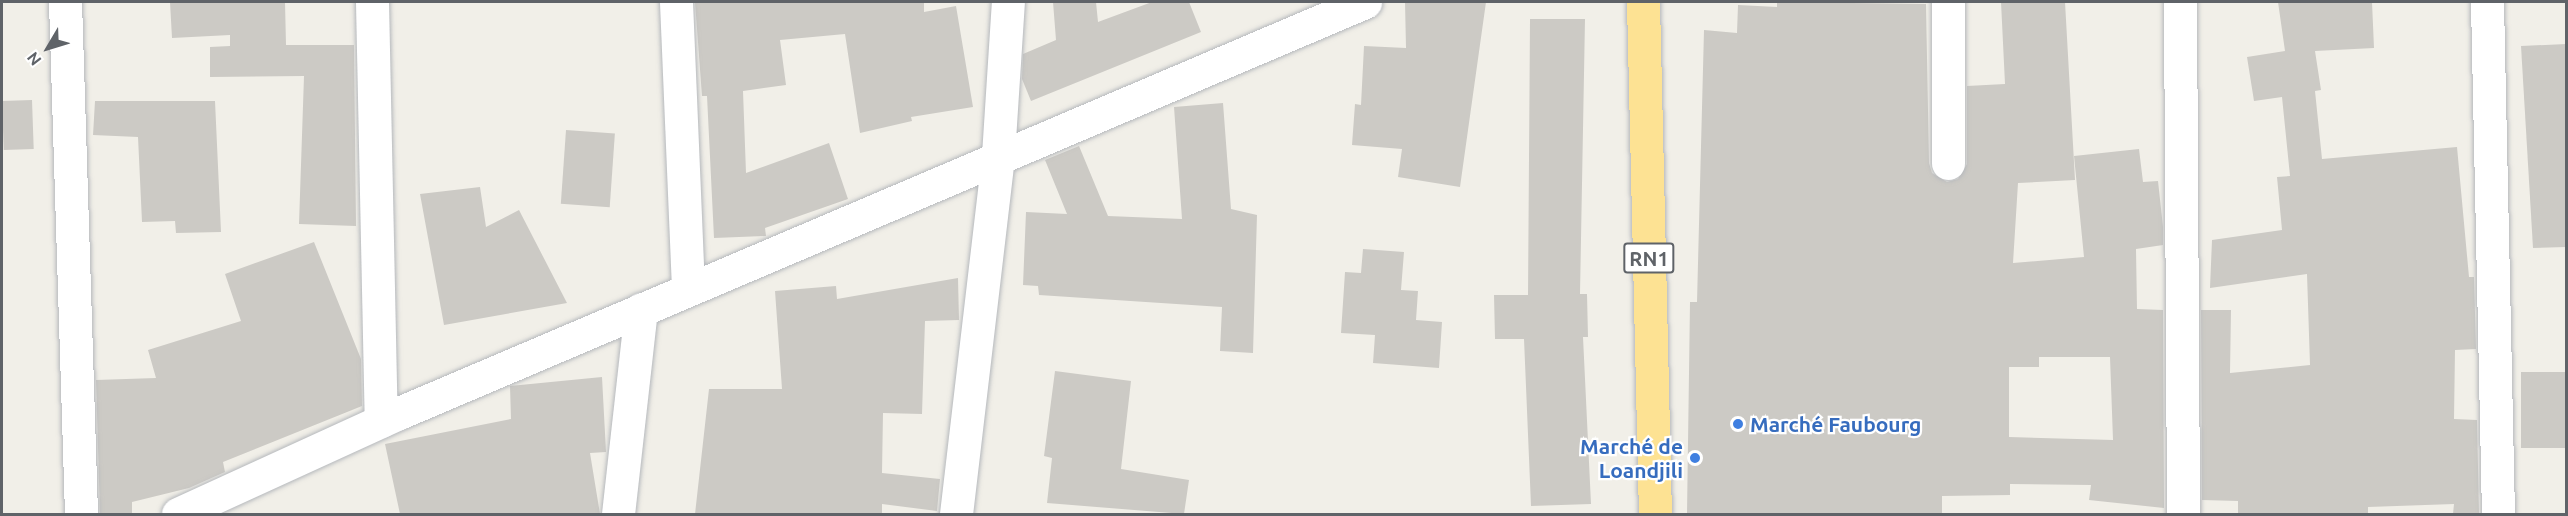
<!DOCTYPE html>
<meta charset="utf-8">
<style>
body{margin:0}
#map{position:relative;width:2568px;height:516px;overflow:hidden;background:#f1efe8;font-family:Ubuntu,sans-serif}
div>[style]{position:absolute}
[style*='--x']{left:calc(var(--x)*1px);top:calc(var(--y)*1px);width:calc(var(--w)*1px);rotate:calc(var(--a)*1deg)}
.building>*{inset:0;background:#cccac5;transform-origin:0 0}
.roads{filter:drop-shadow(0 0 2px #b5b8bc) drop-shadow(0 0 2px #b5b8bc)}
.street>*{height:33px;margin:-16.5px;padding:0 16.5px;transform-origin:16.5px;border-radius:16.5px;background:#fff}
.highway>*{height:33px;margin:-16.5px;padding:0 16.5px;transform-origin:16.5px;border-radius:16.5px;background:#fde293}
.dots>*{width:16px;height:16px;translate:-50% -50%;box-sizing:border-box;border:3px solid #fff;border-radius:50%}
span{translate:-50% -50%;white-space:nowrap;text-align:center;line-height:1.15;-webkit-text-stroke:4.5px #fff;paint-order:stroke}
.shield-label span{padding:2px 4px;background:#fff;border:2px solid;border-radius:4px;-webkit-text-stroke-width:0}
.shield-label{font-size:20px;color:#5f6368;font-weight:700}
.shop-label{font-size:21px;color:#366cbe;font-weight:700}
.left{translate:0 -50%;text-align:left}
.right{translate:-100% -50%;text-align:right}
.frame{position:absolute;inset:0;border:3px solid #5f6368;pointer-events:none}
.north{position:absolute;left:18px;top:18px;width:60px;height:60px;-webkit-text-stroke:4px #fff;paint-order:stroke;rotate:232deg;font-size:16px;font-weight:700;line-height:24px;text-align:center;color:#5f6368}
.north::after{content:'';display:block;margin:auto;width:21px;height:27px;background:#5f6368;clip-path:polygon(50% 0,100% 100%,50% 72%,0 100%)}
</style>
<div id="map">
<div class="building">
<div style="clip-path:polygon(170px 2px,285px 2px,286px 45px,354px 45px,356px 226px,299px 224px,304px 76px,210px 77px,210px 47px,230px 46px,230px 35px,172px 38px)"></div>
<div style="clip-path:polygon(695px 2px,924px 2px,924px 12px,956px 6px,973px 107px,911px 117px,912px 121px,860px 133px,845px 34px,780px 40px,786px 85px,743px 91px,746px 173px,829px 143px,848px 199px,765px 228px,766px 236px,714px 238px,707px 96px,702px 96px)"></div>
<div style="clip-path:polygon(1053px 2px,1096px 2px,1098px 22px,1152px 2px,1189px 2px,1201px 32px,1031px 101px,1022px 79px,1023px 54px,1056px 40px)"></div>
<div style="clip-path:polygon(1405px 2px,1486px 2px,1460px 187px,1398px 177px,1402px 149px,1352px 145px,1355px 104px,1361px 105px,1364px 46px,1406px 48px)"></div>
<div style="clip-path:polygon(evenodd,1777px 2px,1926px 4px,1929px 163px,1932px 173px,1947px 182px,1958px 179px,1967px 164px,1967px 86px,2005px 84px,2001px 2px,2065px 2px,2075px 180px,2018px 183px,2013px 263px,2084px 257px,2074px 156px,2139px 149px,2143px 182px,2158px 181px,2163px 227px,2163px 245px,2136px 249px,2137px 309px,2163px 310px,2164px 508px,2089px 500px,2091px 485px,2010px 484px,2010px 495px,1942px 496px,1942px 514px,1687px 514px,1690px 302px,1697px 302px,1704px 30px,1737px 33px,1738px 5px,1777px 7px,1777px 2px,2039px 357px,2110px 357px,2113px 440px,2009px 437px,2009px 367px,2039px 367px,2039px 357px)"></div>
<div style="clip-path:polygon(2278px 2px,2372px 2px,2374px 48px,2315px 51px,2321px 90px,2315px 91px,2322px 159px,2457px 147px,2469px 277px,2474px 277px,2476px 349px,2455px 350px,2454px 419px,2477px 420px,2479px 514px,2453px 514px,2454px 504px,2368px 507px,2368px 514px,2238px 514px,2238px 501px,2202px 500px,2201px 310px,2231px 310px,2230px 373px,2310px 365px,2307px 274px,2210px 288px,2212px 240px,2282px 230px,2277px 177px,2290px 176px,2282px 97px,2254px 101px,2247px 57px,2285px 51px)"></div>
<div style="clip-path:polygon(1530px 19px,1585px 19px,1580px 294px,1587px 294px,1588px 337px,1583px 337px,1591px 504px,1531px 506px,1524px 339px,1495px 339px,1494px 295px,1528px 295px)"></div>
<div style="clip-path:polygon(2566px 44px,2566px 247px,2533px 248px,2521px 46px)"></div>
<div style="left:32px;top:100px;width:49px;height:30px;rotate:88deg"></div>
<div style="clip-path:polygon(95px 101px,215px 101px,221px 232px,176px 233px,175px 221px,142px 222px,138px 137px,93px 135px)"></div>
<div style="clip-path:polygon(1223px 103px,1231px 209px,1257px 215px,1253px 353px,1220px 351px,1222px 307px,1039px 295px,1038px 286px,1023px 285px,1026px 212px,1067px 214px,1045px 160px,1079px 146px,1108px 216px,1182px 219px,1174px 107px)"></div>
<div style="left:566px;top:130px;width:49px;height:74px;rotate:4deg"></div>
<div style="clip-path:polygon(480px 187px,486px 227px,519px 210px,567px 303px,444px 325px,420px 194px)"></div>
<div style="clip-path:polygon(314px 242px,361px 359px,362px 406px,223px 462px,225px 472px,189px 488px,132px 502px,132px 514px,100px 514px,96px 380px,156px 378px,148px 350px,241px 321px,225px 274px)"></div>
<div style="clip-path:polygon(1363px 249px,1404px 252px,1401px 290px,1418px 291px,1416px 320px,1442px 322px,1439px 368px,1373px 363px,1375px 335px,1341px 333px,1345px 272px,1361px 273px)"></div>
<div style="clip-path:polygon(958px 278px,959px 320px,925px 321px,922px 414px,883px 413px,882px 473px,940px 479px,937px 511px,882px 504px,882px 514px,695px 514px,709px 389px,782px 389px,775px 291px,836px 286px,837px 299px)"></div>
<div style="clip-path:polygon(1055px 371px,1131px 381px,1121px 469px,1189px 480px,1184px 514px,1047px 503px,1052px 458px,1044px 456px)"></div>
<div style="left:2521px;top:372px;width:45px;height:76px"></div>
<div style="clip-path:polygon(602px 377px,606px 452px,590px 453px,600px 514px,400px 514px,385px 444px,511px 419px,510px 386px)"></div>
</div>
<div class="roads">
<div class="street">
<div style="--x:65;--y:2;--w:512;--a:88.21"></div>
<div style="--x:372;--y:2;--w:419;--a:88.8"></div>
<div style="--x:676;--y:2;--w:287;--a:87.6"></div>
<div style="--x:2180;--y:2;--w:512;--a:89.66"></div>
<div style="--x:2487;--y:2;--w:512;--a:88.77"></div>
<div style="--x:1948;--y:163;--w:161;--a:-90"></div>
<div style="--x:178;--y:514;--w:243;--a:-24.6"></div>
<div style="--x:399;--y:413;--w:1050;--a:-23.05"></div>
<div style="--x:618;--y:514;--w:206;--a:-83.6"></div>
<div style="--x:956;--y:514;--w:361;--a:-83.3"></div>
<div style="--x:998;--y:155;--w:153;--a:-86.3"></div>
</div>
<div class="highway">
<div style="--x:1643;--y:2;--w:512;--a:88.66"></div>
</div>
</div>
<div class="dots">
<div style="left:1738px;top:424px;background:#3f7fe0"></div>
<div style="left:1695px;top:458px;background:#3f7fe0"></div>
</div>
<div class="shield-label">
<span style="left:1649px;top:258px">RN1</span>
</div>
<div class="shop-label">
<span class="left" style="left:1750px;top:424px">Marché Faubourg</span>
<span class="right" style="left:1683px;top:458px">Marché de<br>Loandjili</span>
</div>
<div class="frame"></div>
<div class="north">N</div>
</div>
